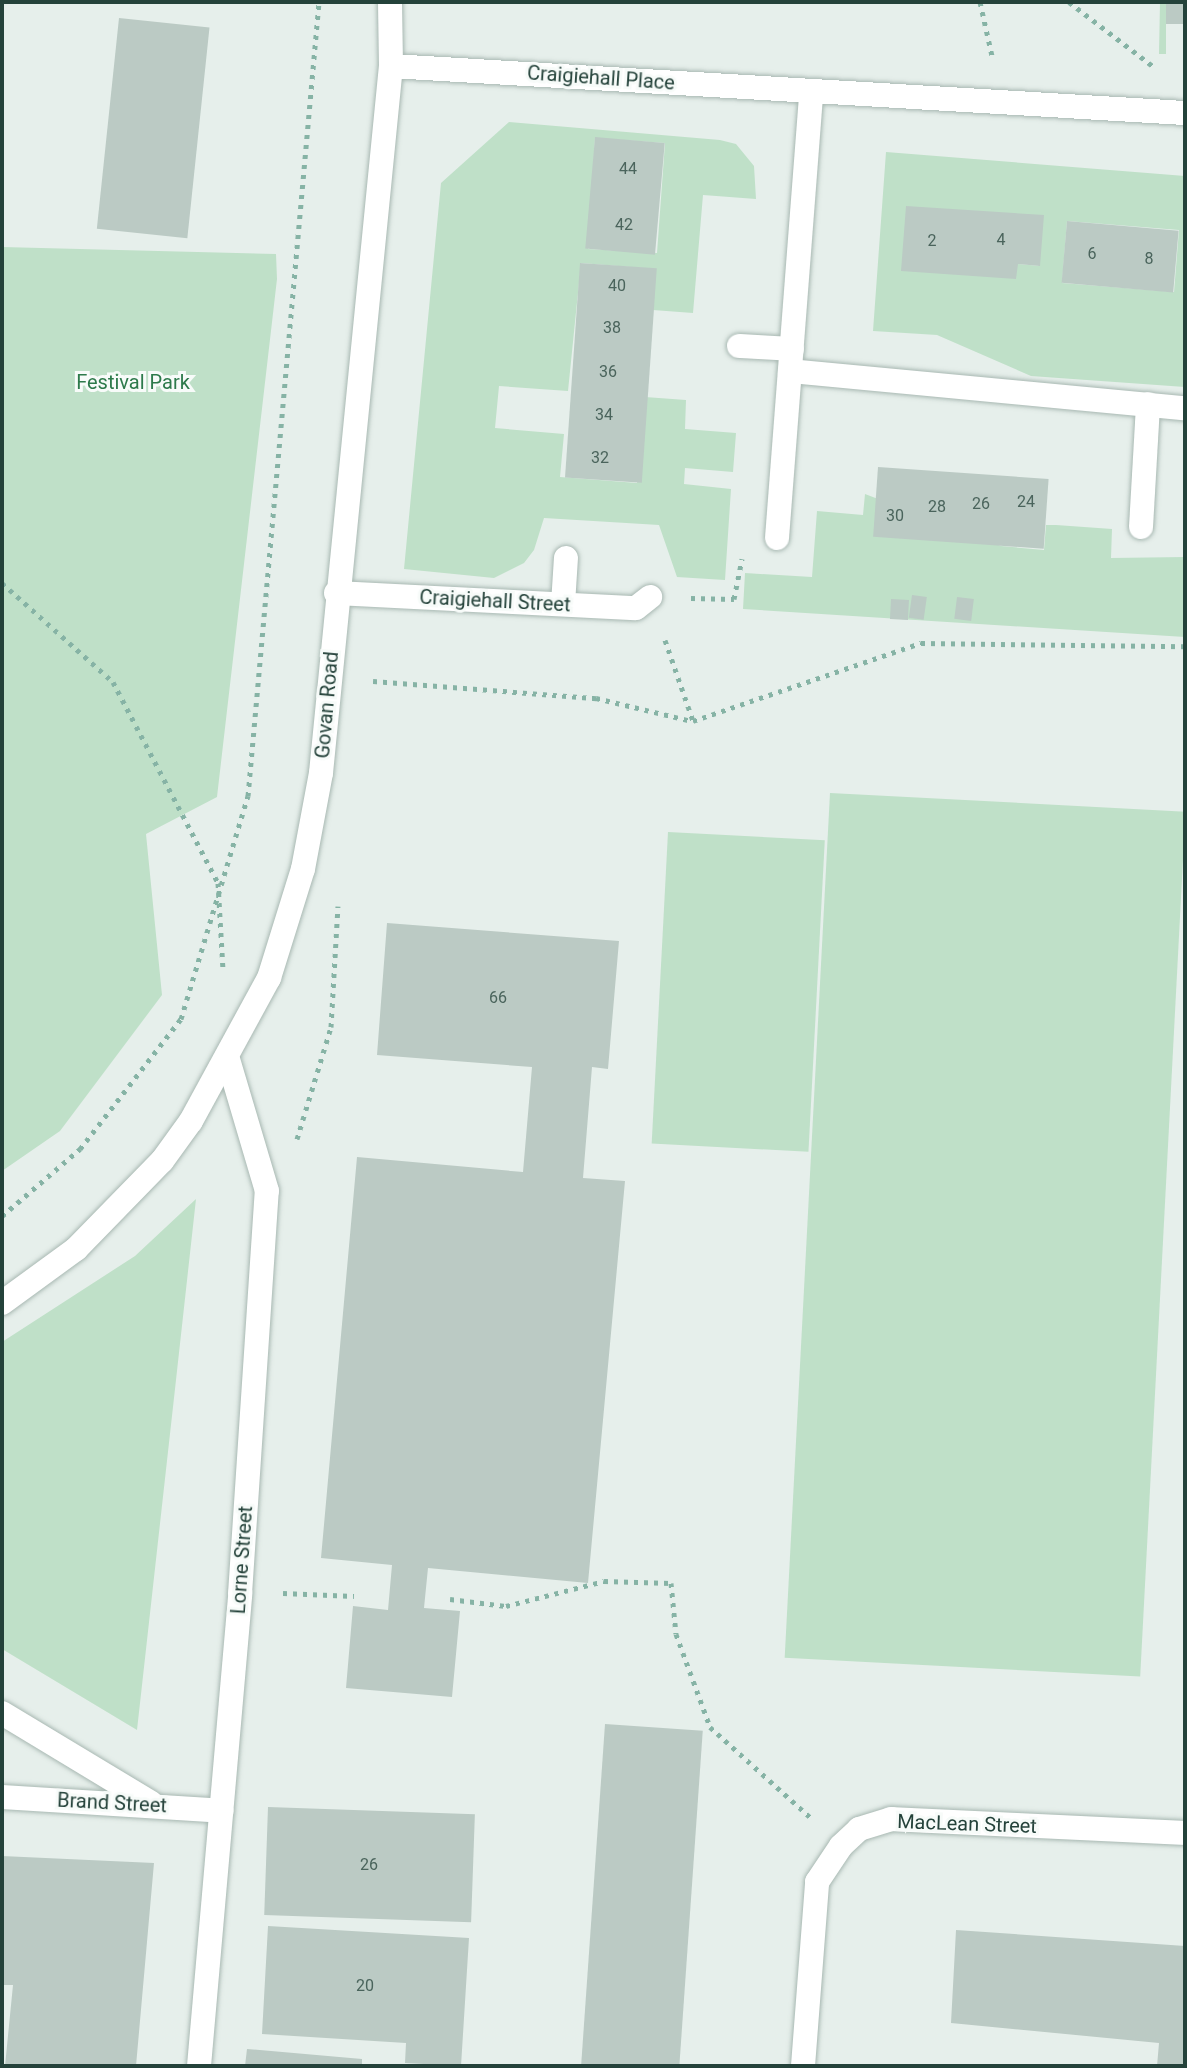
<!DOCTYPE html>
<style>
body{margin:0}
#map{position:relative;width:1187px;height:2068px;overflow:hidden;background:#e6efeb;font-family:Roboto,sans-serif}
div>[style]{position:absolute}
[style*='--x']{left:calc(var(--x)*1px);top:calc(var(--y)*1px);width:calc(var(--w)*1px);rotate:calc(var(--a)*1deg)}
.green>*{inset:0;background:#bfe0c8;transform-origin:0 0}
.building>*{inset:0;background:#bbcac4;transform-origin:0 0}
.path>*{height:5px;margin-top:-2.5px;transform-origin:0;background:repeating-linear-gradient(90deg,#86b3a5 0 4px,transparent 0 10px)}
.roads{filter:drop-shadow(0 0 2px #a8b8b2) drop-shadow(0 0 2px #a8b8b2)}
.minor>*{height:24px;margin:-12px;padding:0 12px;transform-origin:12px;border-radius:12px;background:#fff}
span{translate:-50% -50%;white-space:nowrap;text-align:center;line-height:1.15;-webkit-text-stroke:6px #f7fbf9;paint-order:stroke}
.number-label{font-size:16px;color:#4a645c}
.number-label span{-webkit-text-stroke-width:0}
.street-label{font-size:20px;color:#24423a}
.park-label{font-size:20px;color:#2d7a4b}
.frame{position:absolute;inset:0;border:4px solid #24423a;pointer-events:none}
</style>
<div id="map">
<div class="green">
<div style="clip-path:polygon(1160px 2px,1166px 2px,1166px 54px,1159px 54px)"></div>
<div style="clip-path:polygon(evenodd,509px 122px,720px 140px,736px 144px,754px 166px,756px 199px,703px 195px,693px 313px,653px 310px,656px 269px,581px 263px,568px 391px,499px 386px,495px 428px,564px 434px,560px 477px,637px 483px,645px 397px,686px 400px,685px 429px,736px 433px,733px 472px,685px 468px,684px 484px,731px 489px,725px 580px,677px 577px,659px 525px,544px 518px,534px 550px,524px 563px,494px 578px,404px 569px,441px 183px,509px 122px,595px 138px,665px 143px,657px 253px,588px 249px,595px 138px)"></div>
<div style="clip-path:polygon(evenodd,886px 152px,1185px 176px,1185px 387px,1031px 376px,937px 335px,873px 331px,886px 152px,906px 206px,1040px 266px,1018px 264px,906px 206px,886px 152px,1067px 221px,1179px 230px,1174px 292px,1062px 283px,1067px 221px)"></div>
<div style="clip-path:polygon(2px 247px,276px 254px,277px 279px,217px 797px,146px 834px,162px 995px,60px 1131px,2px 1171px)"></div>
<div style="clip-path:polygon(865px 494px,1001px 546px,1044px 550px,1046px 525px,1056px 525px,1112px 529px,1111px 558px,1185px 557px,1185px 637px,743px 609px,745px 573px,812px 577px,817px 511px,863px 515px)"></div>
<div style="left:830px;top:793px;width:356px;height:866px;rotate:3deg"></div>
<div style="left:668px;top:832px;width:157px;height:312px;rotate:3deg"></div>
<div style="clip-path:polygon(196px 1199px,175px 1389px,137px 1730px,2px 1649px,2px 1342px,135px 1256px)"></div>
</div>
<div class="building">
<div style="left:1166px;top:2px;width:19px;height:22px"></div>
<div style="left:119px;top:18px;width:91px;height:212px;rotate:6deg"></div>
<div style="left:595px;top:137px;width:70px;height:112px;rotate:5deg"></div>
<div style="clip-path:polygon(906px 206px,1044px 215px,1040px 266px,1018px 264px,1016px 279px,901px 271px)"></div>
<div style="left:1067px;top:221px;width:112px;height:62px;rotate:5deg"></div>
<div style="left:580px;top:263px;width:77px;height:215px;rotate:4deg"></div>
<div style="left:878px;top:467px;width:171px;height:70px;rotate:4deg"></div>
<div style="left:912px;top:595px;width:15px;height:23px;rotate:8deg"></div>
<div style="left:957px;top:597px;width:17px;height:22px;rotate:7deg"></div>
<div style="left:891px;top:599px;width:18px;height:20px;rotate:3deg"></div>
<div style="clip-path:polygon(387px 923px,619px 941px,608px 1069px,592px 1067px,583px 1178px,625px 1181px,588px 1583px,428px 1568px,424px 1608px,460px 1611px,452px 1697px,346px 1688px,353px 1606px,388px 1610px,392px 1565px,321px 1558px,357px 1157px,523px 1172px,532px 1067px,377px 1055px)"></div>
<div style="left:605px;top:1724px;width:98px;height:343px;rotate:4deg"></div>
<div style="left:268px;top:1807px;width:207px;height:108px;rotate:2deg"></div>
<div style="clip-path:polygon(2px 1856px,154px 1863px,136px 2066px,5px 2066px,13px 1985px,2px 1985px)"></div>
<div style="clip-path:polygon(268px 1926px,469px 1938px,461px 2066px,405px 2063px,406px 2043px,262px 2034px)"></div>
<div style="clip-path:polygon(956px 1930px,1185px 1946px,1185px 2066px,1157px 2066px,1159px 2043px,951px 2023px)"></div>
<div style="clip-path:polygon(247px 2049px,362px 2059px,362px 2066px,245px 2066px)"></div>
</div>
<div class="path">
<div style="--x:980;--y:2;--w:59;--a:77.4"></div>
<div style="--x:1069;--y:2;--w:107;--a:37.4"></div>
<div style="--x:2;--y:583;--w:149;--a:41.7"></div>
<div style="--x:113;--y:682;--w:227;--a:62.4"></div>
<div style="--x:218;--y:883;--w:87;--a:86.7"></div>
<div style="--x:691;--y:598;--w:43;--a:1.3"></div>
<div style="--x:734;--y:599;--w:41;--a:-78.7"></div>
<div style="--x:665;--y:640;--w:86;--a:70.9"></div>
<div style="--x:693;--y:721;--w:241;--a:-18.9"></div>
<div style="--x:921;--y:643;--w:264;--a:0.7"></div>
<div style="--x:373;--y:681;--w:224;--a:4.4"></div>
<div style="--x:596;--y:698;--w:99;--a:13.5"></div>
<div style="--x:297;--y:1139;--w:117;--a:-73.1"></div>
<div style="--x:331;--y:1027;--w:121;--a:-86.7"></div>
<div style="--x:2;--y:1216;--w:103;--a:-40.7"></div>
<div style="--x:80;--y:1149;--w:165;--a:-52.2"></div>
<div style="--x:181;--y:1019;--w:233;--a:-73.3"></div>
<div style="--x:248;--y:796;--w:797;--a:-84.89"></div>
<div style="--x:283;--y:1593;--w:71;--a:2.4"></div>
<div style="--x:450;--y:1599;--w:56;--a:7.1"></div>
<div style="--x:506;--y:1606;--w:101;--a:-14.3"></div>
<div style="--x:604;--y:1581;--w:67;--a:1.7"></div>
<div style="--x:671;--y:1583;--w:51;--a:84.4"></div>
<div style="--x:676;--y:1634;--w:99;--a:69.9"></div>
<div style="--x:710;--y:1727;--w:136;--a:42"></div>
</div>
<div class="roads">
<div class="minor">
<div style="--x:391;--y:66;--w:795;--a:3.39"></div>
<div style="--x:739;--y:346;--w:53;--a:3.2"></div>
<div style="--x:790;--y:371;--w:397;--a:5.4"></div>
<div style="--x:1141;--y:527;--w:123;--a:-86.7"></div>
<div style="--x:777;--y:538;--w:447;--a:-85.6"></div>
<div style="--x:336;--y:593;--w:300;--a:2.9"></div>
<div style="--x:636;--y:608;--w:18;--a:-38"></div>
<div style="--x:563;--y:604;--w:46;--a:-86.3"></div>
<div style="--x:2;--y:1303;--w:92;--a:-36.1"></div>
<div style="--x:76;--y:1249;--w:123;--a:-45.7"></div>
<div style="--x:162;--y:1161;--w:49;--a:-54.1"></div>
<div style="--x:191;--y:1121;--w:163;--a:-61.4"></div>
<div style="--x:269;--y:978;--w:114;--a:-72.7"></div>
<div style="--x:303;--y:869;--w:98;--a:-79.4"></div>
<div style="--x:321;--y:773;--w:710;--a:-84.35"></div>
<div style="--x:391;--y:66;--w:64;--a:-90.9"></div>
<div style="--x:2;--y:1713;--w:174;--a:31.1"></div>
<div style="--x:2;--y:1797;--w:220;--a:3.6"></div>
<div style="--x:199;--y:2066;--w:474;--a:-85"></div>
<div style="--x:240;--y:1594;--w:404;--a:-86.2"></div>
<div style="--x:267;--y:1191;--w:138;--a:-106.5"></div>
<div style="--x:803;--y:2066;--w:185;--a:-85.6"></div>
<div style="--x:817;--y:1882;--w:43;--a:-56.3"></div>
<div style="--x:841;--y:1846;--w:25;--a:-43"></div>
<div style="--x:859;--y:1829;--w:34;--a:-17"></div>
<div style="--x:891;--y:1819;--w:294;--a:2.7"></div>
</div>
</div>
<div class="number-label">
<span style="left:628px;top:169px">44</span>
<span style="left:624px;top:225px">42</span>
<span style="left:1001px;top:240px">4</span>
<span style="left:932px;top:241px">2</span>
<span style="left:1092px;top:254px">6</span>
<span style="left:1149px;top:259px">8</span>
<span style="left:617px;top:286px">40</span>
<span style="left:612px;top:328px">38</span>
<span style="left:608px;top:372px">36</span>
<span style="left:604px;top:415px">34</span>
<span style="left:600px;top:458px">32</span>
<span style="left:1026px;top:502px">24</span>
<span style="left:981px;top:504px">26</span>
<span style="left:937px;top:507px">28</span>
<span style="left:895px;top:516px">30</span>
<span style="left:498px;top:998px">66</span>
<span style="left:369px;top:1865px">26</span>
<span style="left:365px;top:1986px">20</span>
</div>
<div class="street-label">
<span style="left:601px;top:78px;rotate:4deg">Craigiehall Place</span>
<span style="left:495px;top:601px;rotate:3deg">Craigiehall Street</span>
<span style="left:327px;top:705px;rotate:-85deg">Govan Road</span>
<span style="left:242px;top:1560px;rotate:-86deg">Lorne Street</span>
<span style="left:112px;top:1803px;rotate:3deg">Brand Street</span>
<span style="left:967px;top:1824px;rotate:2deg">MacLean Street</span>
</div>
<div class="park-label">
<span style="left:133px;top:382px">Festival Park</span>
</div>
<div class="frame"></div>
</div>
